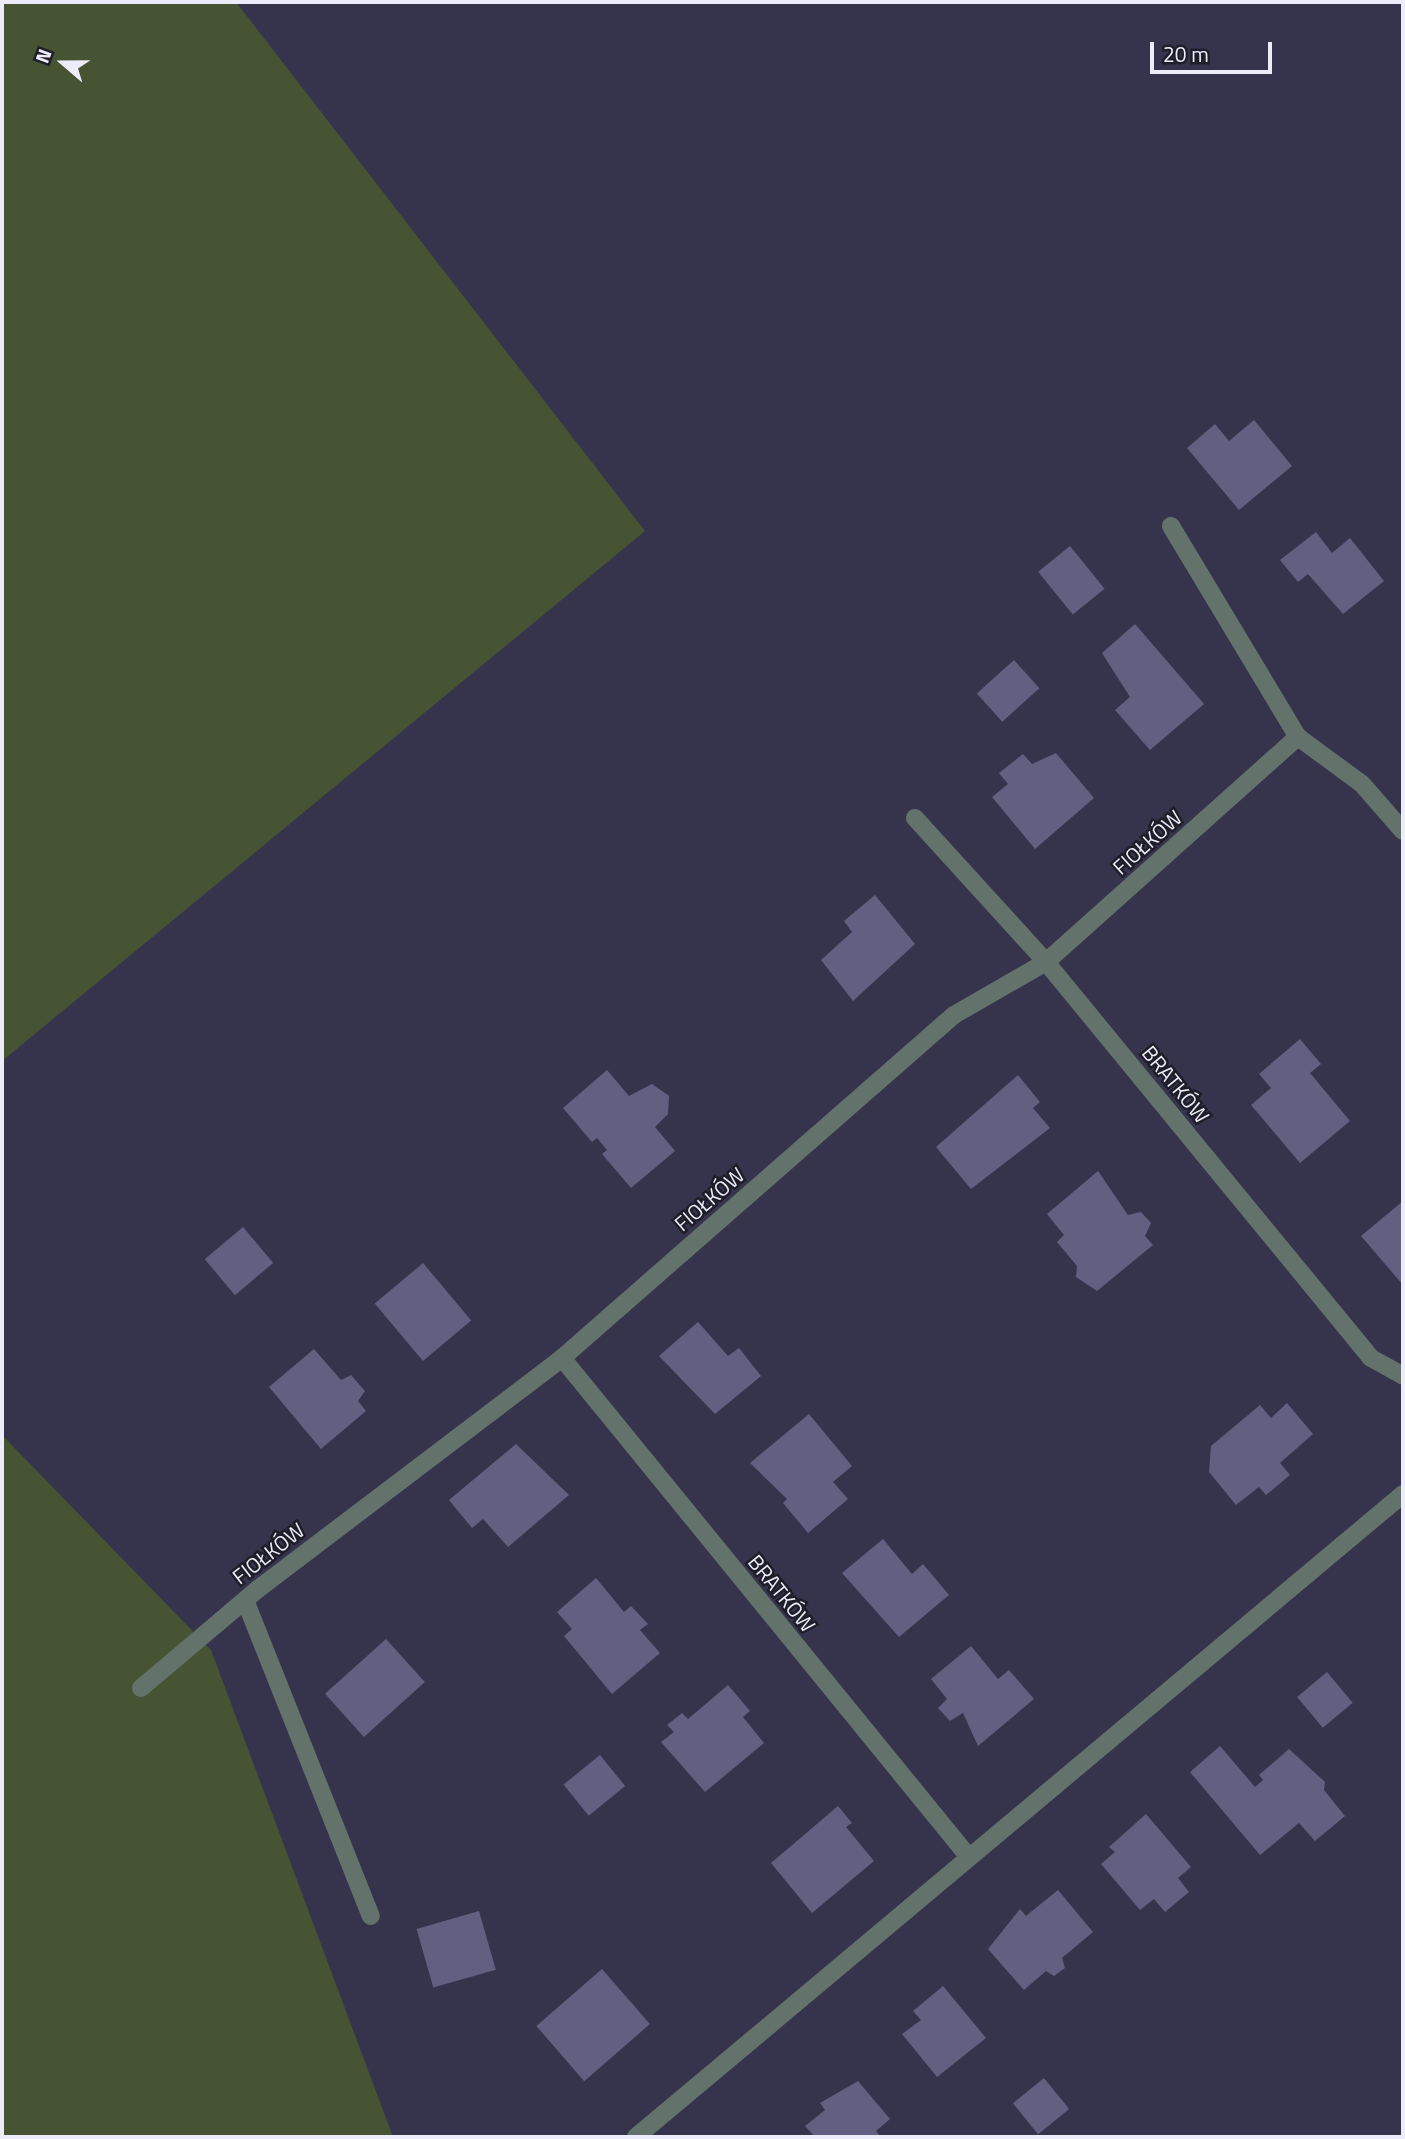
<!DOCTYPE html>
<meta charset="utf-8">
<style>
body{margin:0}
#map{position:relative;width:1405px;height:2139px;overflow:hidden;background:#36344c;font-family:"Titillium Web",sans-serif}
div>[style]{position:absolute}
[style*='--x']{left:calc(var(--x)*1px);top:calc(var(--y)*1px);width:calc(var(--w)*1px);rotate:calc(var(--a)*1deg)}
.green>*{inset:0;background:#465434}
.building>*{inset:0;background:#625f81;transform-origin:0 0}
.service>*{height:18px;margin:-9px;padding:0 9px;transform-origin:9px;border-radius:9px;background:#64726c}
.minor>*{height:18px;margin:-9px;padding:0 9px;transform-origin:9px;border-radius:9px;background:#64726c}
span{translate:-50% -50%;white-space:nowrap;text-align:center;line-height:1.15;-webkit-text-stroke:5px #1e1e28;paint-order:stroke}
.street-label{font-size:21px;color:#edecfb}
.frame{position:absolute;inset:0;border:4px solid #edecfb;pointer-events:none}
.north{position:absolute;left:28px;top:28px;width:70px;height:70px;-webkit-text-stroke:5px #1e1e28;paint-order:stroke;rotate:290deg;font-size:19px;font-weight:700;line-height:28px;text-align:center;color:#edecfb}
.north::after{content:'';display:block;margin:auto;width:24px;height:32px;background:#edecfb;clip-path:polygon(50% 0,100% 100%,50% 72%,0 100%)}
.scale{position:absolute;left:1150px;top:42px;width:122px;height:32px;box-sizing:border-box;border:4px solid #edecfb;border-top:0;padding-left:9px;font-size:21px;line-height:24px;white-space:nowrap;color:#edecfb;-webkit-text-stroke:5px #1e1e28;paint-order:stroke}
</style>
<div id="map">
<div class="green">
<div style="clip-path:polygon(2px 2px,236px 2px,645px 531px,2px 1061px)"></div>
<div style="clip-path:polygon(2px 1435px,211px 1650px,393px 2137px,2px 2137px)"></div>
</div>
<div class="building">
<div style="clip-path:polygon(1254px 420px,1292px 466px,1239px 510px,1187px 448px,1215px 424px,1229px 441px)"></div>
<div style="clip-path:polygon(1316px 532px,1332px 553px,1350px 538px,1384px 581px,1343px 614px,1308px 574px,1298px 582px,1280px 560px)"></div>
<div style="left:1070px;top:546px;width:55px;height:41px;rotate:51deg"></div>
<div style="clip-path:polygon(1135px 624px,1204px 704px,1150px 750px,1115px 710px,1130px 697px,1102px 653px)"></div>
<div style="left:1014px;top:660px;width:38px;height:50px;rotate:48deg"></div>
<div style="clip-path:polygon(1056px 753px,1094px 798px,1035px 849px,992px 797px,1008px 784px,999px 773px,1023px 754px,1032px 764px)"></div>
<div style="clip-path:polygon(875px 895px,915px 944px,853px 1001px,821px 960px,852px 932px,844px 921px)"></div>
<div style="clip-path:polygon(1300px 1039px,1321px 1064px,1310px 1073px,1350px 1121px,1300px 1163px,1251px 1105px,1271px 1088px,1259px 1074px)"></div>
<div style="clip-path:polygon(607px 1070px,629px 1096px,652px 1084px,669px 1096px,668px 1114px,655px 1127px,675px 1151px,631px 1188px,602px 1154px,607px 1150px,597px 1138px,592px 1142px,563px 1108px)"></div>
<div style="clip-path:polygon(1018px 1075px,1040px 1102px,1033px 1108px,1050px 1128px,971px 1189px,936px 1147px)"></div>
<div style="clip-path:polygon(1098px 1171px,1128px 1215px,1141px 1212px,1151px 1223px,1145px 1236px,1153px 1245px,1097px 1291px,1076px 1277px,1077px 1266px,1057px 1242px,1064px 1235px,1047px 1214px)"></div>
<div style="clip-path:polygon(1403px 1201px,1403px 1285px,1361px 1236px)"></div>
<div style="left:243px;top:1227px;width:47px;height:50px;rotate:50deg"></div>
<div style="left:423px;top:1263px;width:75px;height:63px;rotate:50deg"></div>
<div style="clip-path:polygon(698px 1322px,728px 1356px,739px 1348px,761px 1376px,715px 1414px,659px 1356px)"></div>
<div style="clip-path:polygon(314px 1349px,341px 1380px,351px 1375px,365px 1391px,358px 1401px,366px 1411px,321px 1449px,269px 1387px)"></div>
<div style="clip-path:polygon(1287px 1403px,1313px 1434px,1280px 1463px,1290px 1475px,1266px 1495px,1259px 1487px,1236px 1505px,1209px 1472px,1211px 1446px,1260px 1405px,1271px 1418px)"></div>
<div style="clip-path:polygon(809px 1414px,852px 1466px,833px 1482px,848px 1499px,808px 1533px,783px 1503px,787px 1499px,750px 1463px)"></div>
<div style="clip-path:polygon(516px 1444px,569px 1495px,508px 1547px,483px 1519px,472px 1528px,449px 1500px)"></div>
<div style="clip-path:polygon(883px 1539px,912px 1574px,923px 1564px,949px 1595px,899px 1637px,842px 1573px)"></div>
<div style="clip-path:polygon(596px 1578px,624px 1612px,631px 1606px,648px 1624px,640px 1630px,660px 1653px,612px 1694px,564px 1636px,572px 1629px,557px 1612px)"></div>
<div style="left:386px;top:1639px;width:58px;height:82px;rotate:48deg"></div>
<div style="clip-path:polygon(971px 1646px,998px 1679px,1009px 1670px,1034px 1699px,978px 1746px,963px 1713px,950px 1721px,938px 1708px,947px 1699px,931px 1679px)"></div>
<div style="left:1327px;top:1672px;width:40px;height:39px;rotate:50deg"></div>
<div style="clip-path:polygon(728px 1685px,750px 1711px,743px 1717px,764px 1743px,705px 1792px,661px 1742px,674px 1732px,667px 1725px,682px 1713px,688px 1719px)"></div>
<div style="clip-path:polygon(1220px 1746px,1255px 1787px,1263px 1780px,1259px 1775px,1289px 1749px,1325px 1782px,1324px 1790px,1345px 1816px,1315px 1841px,1299px 1823px,1260px 1855px,1190px 1772px)"></div>
<div style="left:600px;top:1755px;width:40px;height:47px;rotate:51deg"></div>
<div style="clip-path:polygon(838px 1806px,852px 1823px,846px 1827px,874px 1861px,812px 1913px,771px 1863px)"></div>
<div style="clip-path:polygon(1146px 1814px,1191px 1867px,1178px 1878px,1189px 1892px,1165px 1912px,1154px 1899px,1140px 1910px,1101px 1864px,1115px 1852px,1109px 1847px)"></div>
<div style="clip-path:polygon(1058px 1890px,1093px 1932px,1062px 1958px,1065px 1968px,1054px 1976px,1046px 1971px,1024px 1990px,988px 1949px,1020px 1909px,1026px 1916px)"></div>
<div style="left:479px;top:1911px;width:61px;height:65px;rotate:74deg"></div>
<div style="left:602px;top:1969px;width:73px;height:87px;rotate:49deg"></div>
<div style="clip-path:polygon(943px 1986px,986px 2038px,937px 2077px,902px 2034px,921px 2020px,913px 2011px)"></div>
<div style="left:1044px;top:2078px;width:40px;height:40px;rotate:51deg"></div>
<div style="clip-path:polygon(858px 2081px,890px 2119px,876px 2131px,881px 2137px,815px 2137px,805px 2126px,825px 2110px,820px 2103px)"></div>
</div>
<div class="service">
<div style="--x:245;--y:1600;--w:340;--a:68.3"></div>
</div>
<div class="minor">
<div style="--x:1171;--y:526;--w:246;--a:59"></div>
<div style="--x:1298;--y:737;--w:79;--a:36.3"></div>
<div style="--x:1362;--y:784;--w:62;--a:48.9"></div>
<div style="--x:915;--y:818;--w:195;--a:47.7"></div>
<div style="--x:1046;--y:962;--w:512;--a:50.62"></div>
<div style="--x:1371;--y:1358;--w:37;--a:29"></div>
<div style="--x:562;--y:1358;--w:643;--a:50.81"></div>
<div style="--x:141;--y:1688;--w:153;--a:-40.2"></div>
<div style="--x:258;--y:1589;--w:382;--a:-37.2"></div>
<div style="--x:562;--y:1358;--w:521;--a:-41.19"></div>
<div style="--x:954;--y:1015;--w:106;--a:-29.9"></div>
<div style="--x:1046;--y:962;--w:338;--a:-41.8"></div>
<div style="--x:636;--y:2137;--w:1001;--a:-39.97"></div>
</div>
<div class="street-label">
<span style="left:1147px;top:842px;rotate:-42deg">FIOŁKÓW</span>
<span style="left:1176px;top:1084px;rotate:51deg">BRATKÓW</span>
<span style="left:709px;top:1199px;rotate:-41deg">FIOŁKÓW</span>
<span style="left:268px;top:1553px;rotate:-38deg">FIOŁKÓW</span>
<span style="left:782px;top:1593px;rotate:51deg">BRATKÓW</span>
</div>
<div class="frame"></div>
<div class="north">N</div>
<div class="scale">20 m</div>
</div>
